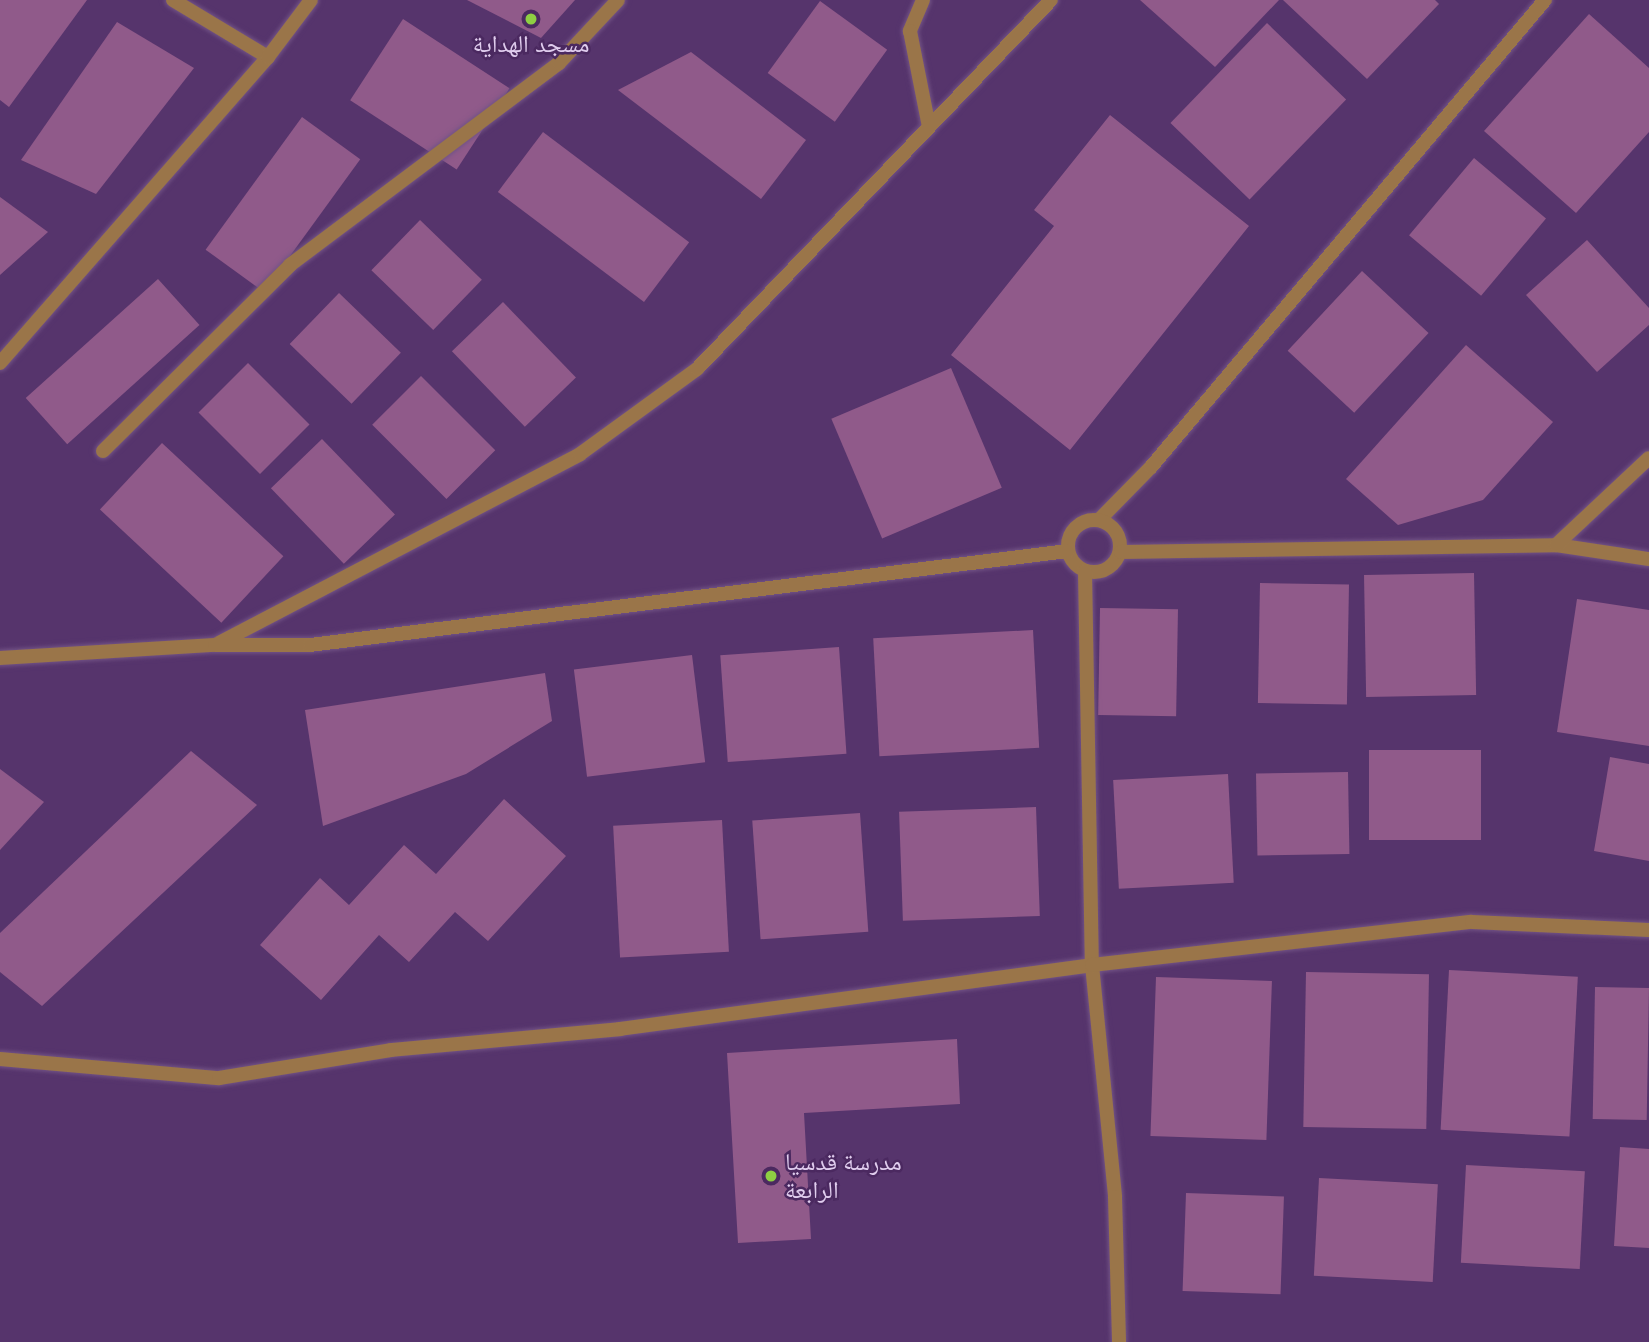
<!DOCTYPE html>
<meta charset="utf-8">
<style>
body{margin:0}
#map{position:relative;width:1649px;height:1342px;overflow:hidden;background:#56346c;font-family:Poppins,"Noto Naskh Arabic",sans-serif}
div>[style]{position:absolute}
[style*='--x']{left:calc(var(--x)*1px);top:calc(var(--y)*1px);width:calc(var(--w)*1px);rotate:calc(var(--a)*1deg)}
.building>*{inset:0;background:#905a8a;transform-origin:0 0}
.roads{filter:drop-shadow(0 0 2px #725386) drop-shadow(0 0 2px #725386)}
.minor>*{height:14px;margin:-7px;padding:0 7px;transform-origin:7px;border-radius:7px;background:#9a7549}
.minor>.ring{margin:-7px;padding:0;box-sizing:content-box;background:none;border:14px solid #9a7549;border-radius:50%}
.dots>*{width:19px;height:19px;translate:-50% -50%;box-sizing:border-box;border:4px solid #4b2960;border-radius:50%}
span{translate:-50% -50%;white-space:nowrap;text-align:center;line-height:1.15;-webkit-text-stroke:5px #4b2960;paint-order:stroke}
.poi-label{font-size:24px;color:#e0cdee}
.left{translate:0 -50%;text-align:left}
</style>
<div id="map">
<div class="building">
<div style="clip-path:polygon(0 0,87px 0,9px 107px,0 100px)"></div>
<div style="clip-path:polygon(467px 0,575px 0,541px 38px)"></div>
<div style="clip-path:polygon(1140px 0,1279px 0,1215px 67px)"></div>
<div style="clip-path:polygon(1283px 0,1435px 0,1439px 4px,1367px 79px)"></div>
<div style="left:820px;top:1px;width:83px;height:89px;rotate:36deg"></div>
<div style="clip-path:polygon(1589px 14px,1649px 68px,1649px 132px,1576px 213px,1484px 131px)"></div>
<div style="left:403px;top:19px;width:127px;height:97px;rotate:33deg"></div>
<div style="clip-path:polygon(117px 22px,194px 68px,96px 194px,21px 160px)"></div>
<div style="left:1267px;top:23px;width:110px;height:139px;rotate:44deg"></div>
<div style="clip-path:polygon(691px 52px,806px 140px,761px 199px,618px 90px)"></div>
<div style="clip-path:polygon(1110px 115px,1249px 226px,1070px 450px,951px 355px,1054px 226px,1034px 210px)"></div>
<div style="left:302px;top:117px;width:72px;height:164px;rotate:36deg"></div>
<div style="left:543px;top:132px;width:183px;height:75px;rotate:37deg"></div>
<div style="left:1474px;top:158px;width:94px;height:101px;rotate:40deg"></div>
<div style="clip-path:polygon(0 197px,48px 232px,0 275px)"></div>
<div style="left:420px;top:220px;width:86px;height:70px;rotate:44deg"></div>
<div style="clip-path:polygon(1587px 240px,1649px 308px,1649px 325px,1597px 372px,1526px 295px)"></div>
<div style="left:1362px;top:271px;width:91px;height:109px;rotate:43deg"></div>
<div style="left:158px;top:279px;width:62px;height:178px;rotate:48deg"></div>
<div style="left:339px;top:293px;width:86px;height:71px;rotate:44deg"></div>
<div style="left:503px;top:302px;width:105px;height:71px;rotate:46deg"></div>
<div style="clip-path:polygon(1466px 345px,1553px 422px,1483px 500px,1398px 525px,1346px 479px)"></div>
<div style="left:248px;top:363px;width:87px;height:70px;rotate:45deg"></div>
<div style="left:951px;top:368px;width:130px;height:130px;rotate:67deg"></div>
<div style="left:421px;top:376px;width:105px;height:69px;rotate:45deg"></div>
<div style="left:322px;top:439px;width:105px;height:71px;rotate:46deg"></div>
<div style="left:162px;top:443px;width:166px;height:91px;rotate:43deg"></div>
<div style="left:1474px;top:573px;width:122px;height:110px;rotate:89deg"></div>
<div style="left:1260px;top:583px;width:89px;height:120px;rotate:1deg"></div>
<div style="clip-path:polygon(1577px 599px,1649px 610px,1649px 746px,1557px 732px)"></div>
<div style="left:1100px;top:608px;width:78px;height:107px;rotate:1deg"></div>
<div style="left:1033px;top:630px;width:118px;height:160px;rotate:87deg"></div>
<div style="left:839px;top:647px;width:107px;height:119px;rotate:86deg"></div>
<div style="left:692px;top:655px;width:108px;height:119px;rotate:83deg"></div>
<div style="clip-path:polygon(545px 673px,552px 721px,466px 774px,323px 826px,305px 710px)"></div>
<div style="left:1481px;top:750px;width:90px;height:112px;rotate:90deg"></div>
<div style="clip-path:polygon(191px 751px,257px 805px,42px 1006px,0 972px,0 933px)"></div>
<div style="clip-path:polygon(1610px 757px,1649px 764px,1649px 861px,1594px 851px)"></div>
<div style="clip-path:polygon(0 769px,44px 802px,0 850px)"></div>
<div style="left:1348px;top:772px;width:82px;height:92px;rotate:89deg"></div>
<div style="left:1228px;top:774px;width:109px;height:115px;rotate:87deg"></div>
<div style="clip-path:polygon(504px 799px,566px 856px,488px 941px,455px 912px,409px 962px,379px 935px,321px 1000px,260px 945px,320px 878px,349px 905px,404px 845px,436px 874px)"></div>
<div style="left:1036px;top:807px;width:109px;height:137px;rotate:88deg"></div>
<div style="left:860px;top:813px;width:119px;height:108px;rotate:86deg"></div>
<div style="left:722px;top:820px;width:132px;height:109px;rotate:87deg"></div>
<div style="left:1449px;top:970px;width:129px;height:160px;rotate:3deg"></div>
<div style="left:1306px;top:972px;width:123px;height:155px;rotate:1deg"></div>
<div style="left:1156px;top:977px;width:116px;height:159px;rotate:2deg"></div>
<div style="left:1595px;top:987px;width:54px;height:132px;rotate:1deg"></div>
<div style="clip-path:polygon(957px 1039px,960px 1104px,804px 1113px,811px 1239px,738px 1243px,727px 1053px)"></div>
<div style="clip-path:polygon(1620px 1147px,1649px 1149px,1649px 1248px,1614px 1246px)"></div>
<div style="left:1466px;top:1165px;width:119px;height:98px;rotate:3deg"></div>
<div style="left:1319px;top:1178px;width:119px;height:98px;rotate:3deg"></div>
<div style="left:1186px;top:1193px;width:98px;height:98px;rotate:2deg"></div>
</div>
<div class="roads">
<div class="minor">
<div style="--x:173;--y:0;--w:111;--a:31"></div>
<div style="--x:923;--y:0;--w:34;--a:113"></div>
<div style="--x:910;--y:31;--w:98;--a:78.8"></div>
<div style="--x:0;--y:363;--w:407;--a:-48.8"></div>
<div style="--x:268;--y:57;--w:71;--a:-53"></div>
<div style="--x:103;--y:451;--w:264;--a:-44.8"></div>
<div style="--x:290;--y:265;--w:336;--a:-36.9"></div>
<div style="--x:559;--y:63;--w:86;--a:-46.9"></div>
<div style="--x:1100;--y:519;--w:73;--a:-45.6"></div>
<div style="--x:1151;--y:467;--w:611;--a:-49.85"></div>
<div class="ring" style="left:1068px;top:520px;width:38px;height:38px"></div>
<div style="--x:1556;--y:545;--w:94;--a:8.6"></div>
<div style="--x:1121;--y:552;--w:435;--a:-0.9"></div>
<div style="--x:1556;--y:545;--w:127;--a:-43.1"></div>
<div style="--x:1085;--y:571;--w:394;--a:89"></div>
<div style="--x:1092;--y:965;--w:233;--a:84.3"></div>
<div style="--x:1115;--y:1197;--w:145;--a:88.4"></div>
<div style="--x:219;--y:643;--w:407;--a:-27.6"></div>
<div style="--x:580;--y:454;--w:145;--a:-36"></div>
<div style="--x:697;--y:369;--w:511;--a:-46.19"></div>
<div style="--x:0;--y:658;--w:215;--a:-3.5"></div>
<div style="--x:215;--y:645;--w:95;--a:0"></div>
<div style="--x:310;--y:645;--w:764;--a:-7.07"></div>
<div style="--x:0;--y:1059;--w:220;--a:5"></div>
<div style="--x:219;--y:1078;--w:174;--a:-9.2"></div>
<div style="--x:391;--y:1050;--w:230;--a:-5.2"></div>
<div style="--x:620;--y:1029;--w:476;--a:-7.7"></div>
<div style="--x:1092;--y:965;--w:382;--a:-6.5"></div>
<div style="--x:1472;--y:922;--w:177;--a:2.6"></div>
</div>
</div>
<div class="dots">
<div style="left:531px;top:19px;background:#8ece43"></div>
<div style="left:771px;top:1176px;background:#8ece43"></div>
</div>
<div class="poi-label">
<span style="left:531px;top:44px">مسجد الهداية</span>
<span class="left" style="left:785px;top:1176px">مدرسة قدسيا<br>الرابعة</span>
</div>
</div>
